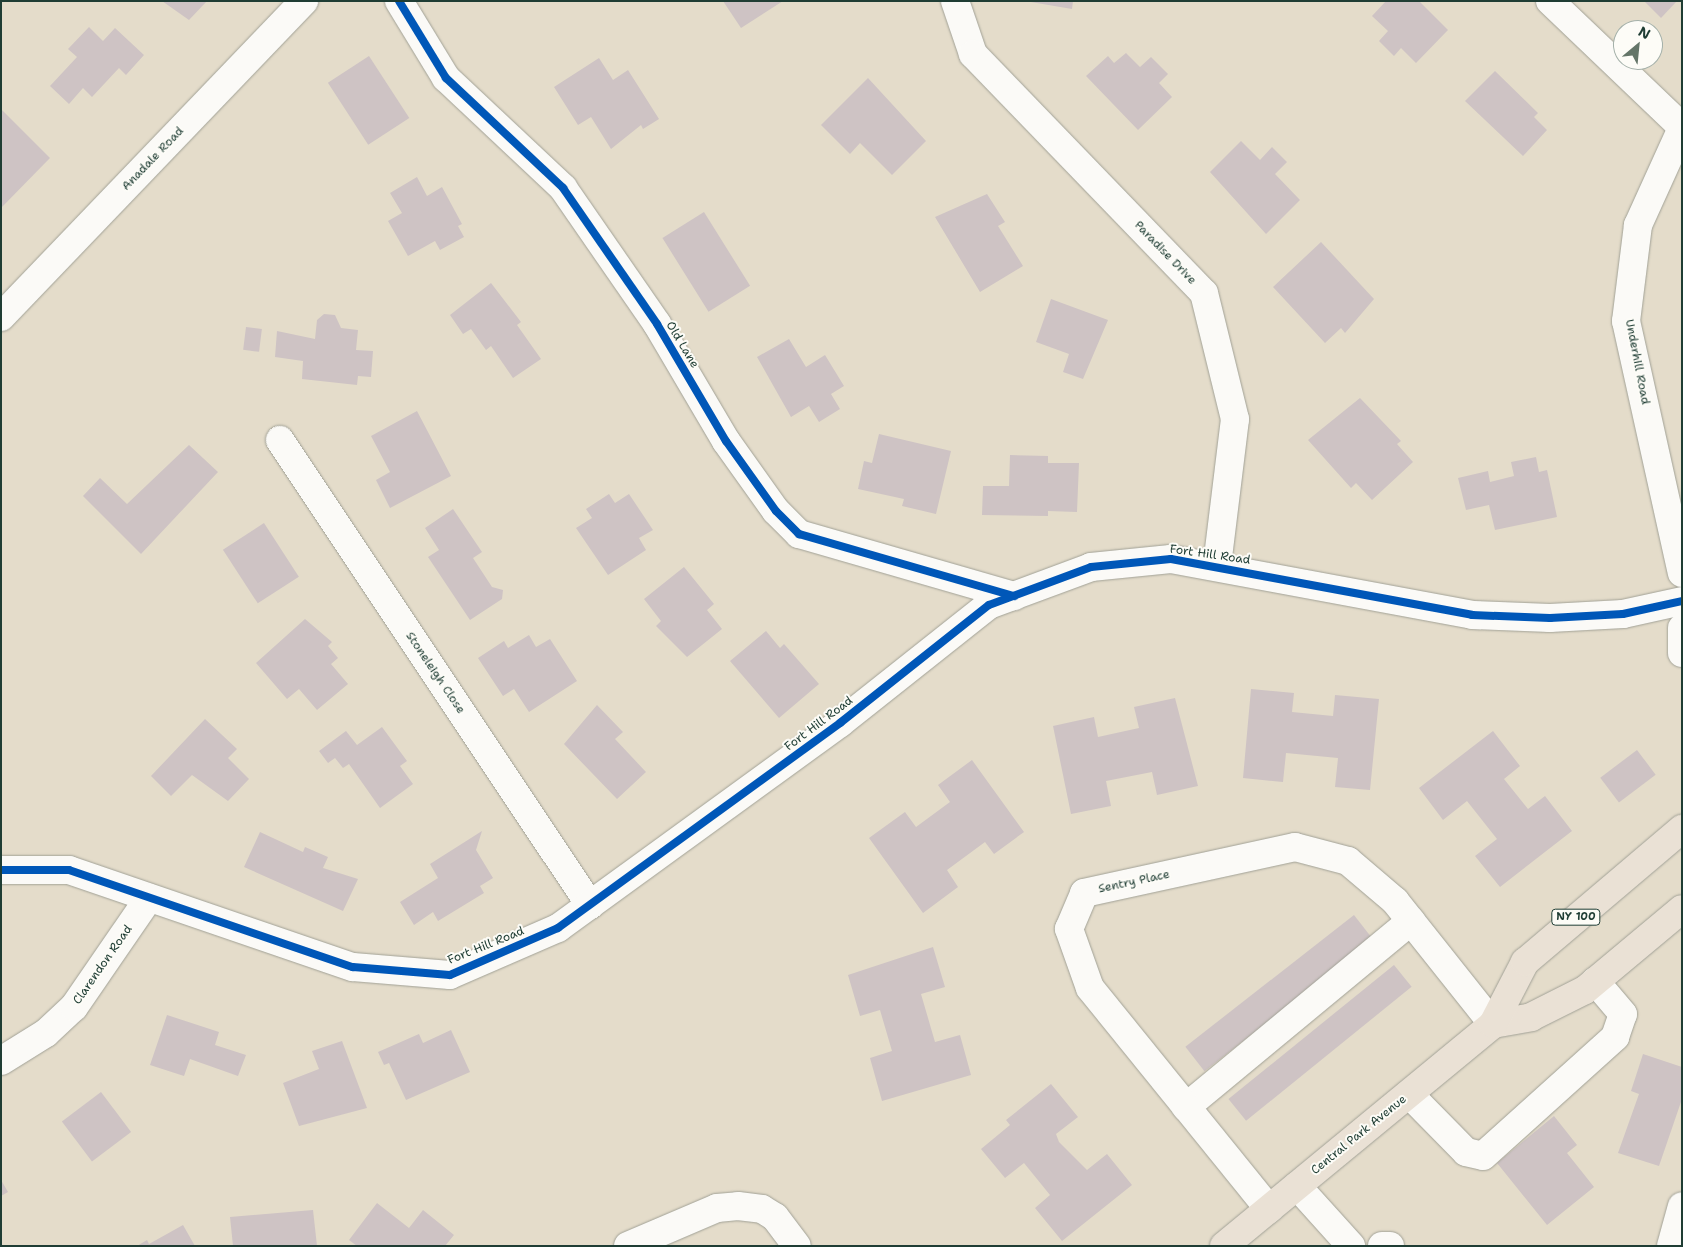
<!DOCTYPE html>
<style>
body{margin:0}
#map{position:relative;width:1683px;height:1247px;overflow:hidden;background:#e4dcca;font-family:"Shantell Sans",sans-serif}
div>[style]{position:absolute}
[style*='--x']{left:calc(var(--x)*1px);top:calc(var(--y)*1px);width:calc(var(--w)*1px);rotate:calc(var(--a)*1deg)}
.building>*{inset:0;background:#cec3c4;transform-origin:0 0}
.roads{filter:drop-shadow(0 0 1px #a1a196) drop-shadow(0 0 1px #a1a196)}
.minor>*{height:28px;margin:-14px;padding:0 14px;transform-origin:14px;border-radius:14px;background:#fbfaf7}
.major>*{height:28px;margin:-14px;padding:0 14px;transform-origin:14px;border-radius:14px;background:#eae1d5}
.cycleway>*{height:8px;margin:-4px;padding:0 4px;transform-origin:4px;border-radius:4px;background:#0057b8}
span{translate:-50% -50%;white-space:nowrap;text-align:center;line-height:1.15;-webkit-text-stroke:4px #fdfcf7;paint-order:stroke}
.shield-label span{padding:1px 4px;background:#fdfcf7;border:1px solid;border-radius:4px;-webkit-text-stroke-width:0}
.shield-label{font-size:11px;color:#1f3d34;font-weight:700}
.street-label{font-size:12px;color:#1f3d34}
.frame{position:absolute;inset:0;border:2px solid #1f3d34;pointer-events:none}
.north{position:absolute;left:1613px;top:20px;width:50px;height:50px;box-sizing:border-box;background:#fdfcf7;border:1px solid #a4b0a9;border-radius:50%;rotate:28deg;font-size:14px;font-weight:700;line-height:20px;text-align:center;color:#1f3d34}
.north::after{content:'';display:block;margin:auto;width:18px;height:22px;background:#647568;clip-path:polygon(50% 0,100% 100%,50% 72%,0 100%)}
</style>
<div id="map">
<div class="building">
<div style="clip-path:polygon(162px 1px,207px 1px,189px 20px)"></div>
<div style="clip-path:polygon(723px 1px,783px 1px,741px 28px)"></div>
<div style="clip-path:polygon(1025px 1px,1073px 1px,1072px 9px)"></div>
<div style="clip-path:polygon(1386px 1px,1419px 1px,1448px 30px,1416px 63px,1401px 48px,1394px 56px,1379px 41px,1388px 31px,1372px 16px)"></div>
<div style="clip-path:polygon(1644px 1px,1677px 1px,1661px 18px)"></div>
<div style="clip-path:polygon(89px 27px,103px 41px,115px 28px,144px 55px,126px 75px,119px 68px,92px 97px,83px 88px,69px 104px,50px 86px,77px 57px,68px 49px)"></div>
<div style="clip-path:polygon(1126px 53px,1140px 67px,1151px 57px,1168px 74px,1159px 83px,1172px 97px,1138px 130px,1086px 76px,1108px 56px,1114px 63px)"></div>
<div style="left:369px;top:56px;width:74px;height:49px;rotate:57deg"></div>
<div style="clip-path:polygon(599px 58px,613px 80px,628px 70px,659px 119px,643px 129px,641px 125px,611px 149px,591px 117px,578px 125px,554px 87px)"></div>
<div style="clip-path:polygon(1495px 71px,1538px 113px,1534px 117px,1547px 130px,1523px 156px,1465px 101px)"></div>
<div style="clip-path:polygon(868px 78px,926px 141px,892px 175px,860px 143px,850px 154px,821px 125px)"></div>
<div style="clip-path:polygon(1px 109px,50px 158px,1px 208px)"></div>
<div style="clip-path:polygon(1241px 141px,1260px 160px,1272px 147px,1287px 162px,1275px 174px,1300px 200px,1266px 234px,1210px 172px)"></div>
<div style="clip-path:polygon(417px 177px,427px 196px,442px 187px,462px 224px,458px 226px,464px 237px,440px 250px,435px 241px,408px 256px,388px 221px,402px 213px,390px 193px)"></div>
<div style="clip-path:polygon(987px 194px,1005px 222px,998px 226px,1023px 266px,980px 292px,935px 217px)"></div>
<div style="left:704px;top:212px;width:87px;height:49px;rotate:58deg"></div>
<div style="clip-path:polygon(1321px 242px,1374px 299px,1345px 333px,1341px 328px,1325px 343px,1273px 287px)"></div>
<div style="clip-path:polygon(491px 283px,521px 322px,517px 325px,541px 359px,513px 378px,491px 346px,486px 350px,471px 329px,463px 334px,450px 315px)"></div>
<div style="clip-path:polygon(1051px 299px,1108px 320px,1083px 379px,1063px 372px,1069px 354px,1036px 342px)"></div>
<div style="clip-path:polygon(324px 314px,335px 315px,341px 328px,358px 330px,356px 350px,373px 351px,371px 377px,358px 376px,357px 385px,302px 379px,303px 361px,275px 357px,277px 331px,315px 339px,317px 320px)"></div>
<div style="left:246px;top:327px;width:16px;height:23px;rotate:7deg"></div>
<div style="clip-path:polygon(789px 339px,806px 367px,825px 355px,844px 386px,831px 394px,840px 409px,819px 422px,809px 406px,791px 417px,757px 357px)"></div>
<div style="clip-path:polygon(1360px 398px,1401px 441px,1397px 444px,1413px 462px,1372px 500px,1356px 483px,1351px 488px,1308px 440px)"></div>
<div style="clip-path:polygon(417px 411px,451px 476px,390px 508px,376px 480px,390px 472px,371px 436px)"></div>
<div style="clip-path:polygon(879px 434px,951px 451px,936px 514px,902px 506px,904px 499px,858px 489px,864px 461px,872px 463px)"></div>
<div style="clip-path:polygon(189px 445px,218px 472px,141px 554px,83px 496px,100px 478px,127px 504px)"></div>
<div style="clip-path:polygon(1010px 455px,1048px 456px,1048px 463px,1079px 463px,1077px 512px,1048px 511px,1048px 516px,982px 515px,983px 486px,1009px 486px)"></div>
<div style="clip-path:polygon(1536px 457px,1539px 472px,1547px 470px,1557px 517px,1495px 530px,1489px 505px,1466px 510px,1458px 478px,1488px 471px,1490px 482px,1514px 476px,1511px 462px)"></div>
<div style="clip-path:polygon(609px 494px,615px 503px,629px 494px,653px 530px,639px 538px,646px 550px,608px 575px,576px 528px,592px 518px,586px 509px)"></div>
<div style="clip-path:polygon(453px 509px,482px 552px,473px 558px,492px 587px,503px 590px,502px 599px,470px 620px,428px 557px,439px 550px,425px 528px)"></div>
<div style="left:264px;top:523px;width:64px;height:49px;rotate:57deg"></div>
<div style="clip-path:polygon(684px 567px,714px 604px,707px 610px,722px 629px,687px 657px,656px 626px,661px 621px,644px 599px)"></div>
<div style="clip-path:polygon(305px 619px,332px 642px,328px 646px,338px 658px,331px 664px,348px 684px,317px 710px,299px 689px,287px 699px,256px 663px)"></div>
<div style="clip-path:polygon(766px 631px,780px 648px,784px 644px,819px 684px,779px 718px,730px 661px)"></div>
<div style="clip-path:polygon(529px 635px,536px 647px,550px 639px,577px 681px,529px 712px,514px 689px,503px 696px,478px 658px,504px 641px,508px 648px)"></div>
<div style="clip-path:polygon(1251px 689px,1294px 693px,1292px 712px,1333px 716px,1335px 695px,1379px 699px,1370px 790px,1335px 787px,1338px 758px,1286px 753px,1283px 782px,1243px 778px)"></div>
<div style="clip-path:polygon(1175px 698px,1198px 786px,1157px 795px,1152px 772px,1106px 781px,1111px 806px,1071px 814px,1053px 726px,1094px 717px,1098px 737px,1139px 728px,1134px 707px)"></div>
<div style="clip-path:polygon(597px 705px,623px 732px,615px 739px,646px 772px,617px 799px,564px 744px)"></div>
<div style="clip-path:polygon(205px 719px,237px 749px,228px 758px,249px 779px,228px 801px,192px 775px,171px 796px,151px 776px)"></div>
<div style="clip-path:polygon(382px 727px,407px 761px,400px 766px,413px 784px,380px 808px,349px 764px,343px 768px,335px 758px,328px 763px,319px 751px,346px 731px,357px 745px)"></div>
<div style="clip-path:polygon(1493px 731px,1520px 766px,1504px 779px,1528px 809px,1545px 796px,1572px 831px,1500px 887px,1475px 856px,1497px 839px,1467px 801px,1443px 820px,1419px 788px)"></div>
<div style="left:1637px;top:750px;width:31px;height:46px;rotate:53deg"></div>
<div style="clip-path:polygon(972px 760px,1024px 832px,994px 854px,985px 842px,947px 870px,958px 887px,923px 913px,869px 838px,905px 812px,916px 827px,950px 802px,938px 785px)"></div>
<div style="clip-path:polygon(482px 831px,476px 850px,493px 878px,480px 886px,484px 893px,438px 921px,433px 912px,414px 925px,400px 902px,438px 878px,430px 864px)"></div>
<div style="clip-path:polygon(260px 832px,303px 852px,305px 847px,328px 857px,323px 868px,358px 879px,343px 911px,244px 867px)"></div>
<div style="left:1354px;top:915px;width:31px;height:214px;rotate:52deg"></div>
<div style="clip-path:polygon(933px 947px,945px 987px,921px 994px,935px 1042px,960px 1035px,971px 1075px,882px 1101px,870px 1058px,892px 1051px,880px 1010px,860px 1016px,848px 975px)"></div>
<div style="left:1394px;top:965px;width:28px;height:213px;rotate:51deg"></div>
<div style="clip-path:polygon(167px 1015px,219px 1032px,215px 1045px,246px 1055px,238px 1076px,190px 1059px,184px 1076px,150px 1065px)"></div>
<div style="clip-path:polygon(451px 1030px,470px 1072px,406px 1100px,389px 1063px,384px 1065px,378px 1052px,419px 1034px,423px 1043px)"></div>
<div style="clip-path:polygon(342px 1041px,367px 1108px,299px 1126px,283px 1083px,319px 1069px,312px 1051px)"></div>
<div style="clip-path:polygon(1643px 1054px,1682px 1067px,1682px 1099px,1659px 1166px,1618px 1153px,1639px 1094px,1631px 1091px)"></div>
<div style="clip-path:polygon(1051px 1084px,1078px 1117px,1056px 1134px,1059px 1142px,1087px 1170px,1107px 1154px,1132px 1185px,1062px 1241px,1035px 1208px,1050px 1195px,1024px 1163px,1005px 1178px,981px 1149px,1010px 1125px,1006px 1120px)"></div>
<div style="left:101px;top:1092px;width:50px;height:49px;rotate:53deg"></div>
<div style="clip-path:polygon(1554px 1116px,1577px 1145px,1567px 1153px,1594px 1187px,1547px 1225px,1497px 1163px)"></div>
<div style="clip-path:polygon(1px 1180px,8px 1192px,1px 1196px)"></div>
<div style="clip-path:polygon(377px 1203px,409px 1228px,423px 1210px,454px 1235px,445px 1246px,357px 1246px,349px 1240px)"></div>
<div style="clip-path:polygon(313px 1210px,317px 1246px,233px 1246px,230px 1217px)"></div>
<div style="clip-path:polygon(183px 1225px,195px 1246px,137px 1246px,147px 1240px,149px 1244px)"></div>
</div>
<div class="roads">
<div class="minor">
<div style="--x:399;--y:1;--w:90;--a:58.6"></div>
<div style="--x:446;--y:78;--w:161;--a:43.2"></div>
<div style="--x:563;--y:188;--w:165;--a:55.3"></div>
<div style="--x:657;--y:324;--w:136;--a:59.5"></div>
<div style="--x:726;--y:441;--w:86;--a:54.5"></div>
<div style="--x:776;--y:511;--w:33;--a:45"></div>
<div style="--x:799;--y:534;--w:224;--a:16.1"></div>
<div style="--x:955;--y:1;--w:56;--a:71.2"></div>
<div style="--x:973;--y:54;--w:332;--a:46"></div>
<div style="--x:1204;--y:293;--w:130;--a:76.2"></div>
<div style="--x:1235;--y:419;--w:148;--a:97"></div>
<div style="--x:1550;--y:1;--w:182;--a:43.7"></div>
<div style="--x:1682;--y:128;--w:107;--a:114.4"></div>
<div style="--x:1638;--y:225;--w:97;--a:97.1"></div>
<div style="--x:1626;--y:321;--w:258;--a:77.5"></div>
<div style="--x:1;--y:317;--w:438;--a:-46.2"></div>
<div style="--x:280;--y:440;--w:559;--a:56.31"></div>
<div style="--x:1682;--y:628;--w:25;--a:90"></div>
<div style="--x:1;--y:870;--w:68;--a:0"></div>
<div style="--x:69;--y:870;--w:300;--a:18.9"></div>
<div style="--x:353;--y:967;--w:97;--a:4.7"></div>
<div style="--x:450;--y:975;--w:118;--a:-23.5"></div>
<div style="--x:558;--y:928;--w:349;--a:-36"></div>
<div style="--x:840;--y:723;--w:190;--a:-38.4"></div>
<div style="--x:989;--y:605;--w:109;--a:-20.4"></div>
<div style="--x:1091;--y:567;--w:80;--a:-5.7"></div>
<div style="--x:1171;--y:559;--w:306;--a:10.5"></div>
<div style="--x:1472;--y:615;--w:78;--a:2.2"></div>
<div style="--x:1550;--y:618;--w:73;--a:-3.1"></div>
<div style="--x:1623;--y:614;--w:60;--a:-12.4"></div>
<div style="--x:1;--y:1061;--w:53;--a:-31.9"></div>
<div style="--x:46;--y:1033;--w:38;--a:-43"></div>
<div style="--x:74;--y:1007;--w:132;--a:-55.5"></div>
<div style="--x:1409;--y:1094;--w:81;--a:45.5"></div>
<div style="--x:1466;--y:1152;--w:17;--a:13"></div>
<div style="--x:1483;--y:1156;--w:178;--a:-42"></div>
<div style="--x:1615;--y:1037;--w:24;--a:-71"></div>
<div style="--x:1623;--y:1014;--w:43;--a:-130.3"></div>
<div style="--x:1186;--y:1107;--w:292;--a:-39.6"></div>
<div style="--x:1297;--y:1186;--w:81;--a:48"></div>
<div style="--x:1269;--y:1209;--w:284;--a:-129"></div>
<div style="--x:1090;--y:988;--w:63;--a:-109.6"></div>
<div style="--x:1069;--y:929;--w:39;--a:-67"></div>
<div style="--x:1084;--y:893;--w:216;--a:-12.3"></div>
<div style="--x:1295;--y:847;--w:55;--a:14.8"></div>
<div style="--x:1348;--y:861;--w:62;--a:40.4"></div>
<div style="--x:1395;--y:901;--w:157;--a:51.5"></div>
<div style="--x:628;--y:1246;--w:97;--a:-23.1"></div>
<div style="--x:717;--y:1208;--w:21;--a:-5"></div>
<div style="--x:738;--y:1206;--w:24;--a:7"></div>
<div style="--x:762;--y:1209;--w:15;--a:32"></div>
<div style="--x:775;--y:1217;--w:36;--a:53"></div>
<div style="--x:1382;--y:1246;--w:8;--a:0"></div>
<div style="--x:1671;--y:1246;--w:41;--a:-74.6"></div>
</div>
<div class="major">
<div style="--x:1493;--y:1024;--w:39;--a:-10"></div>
<div style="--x:1531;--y:1017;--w:60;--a:-26.6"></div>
<div style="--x:1585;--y:990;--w:126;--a:-39.9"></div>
<div style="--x:1224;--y:1246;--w:349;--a:-39.5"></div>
<div style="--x:1493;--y:1024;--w:70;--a:-62.7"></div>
<div style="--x:1525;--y:962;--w:206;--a:-40.3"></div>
</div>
</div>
<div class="cycleway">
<div style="--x:399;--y:1;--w:90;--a:58.6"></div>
<div style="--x:446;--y:78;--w:161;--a:43.2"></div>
<div style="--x:563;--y:188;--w:165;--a:55.3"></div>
<div style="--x:657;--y:324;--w:136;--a:59.5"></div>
<div style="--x:726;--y:441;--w:86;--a:54.5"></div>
<div style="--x:776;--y:511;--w:33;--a:45"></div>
<div style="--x:799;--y:534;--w:224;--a:16.1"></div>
<div style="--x:1;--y:870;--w:68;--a:0"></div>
<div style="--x:69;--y:870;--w:300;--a:18.9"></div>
<div style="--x:353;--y:967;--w:97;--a:4.7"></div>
<div style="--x:450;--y:975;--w:118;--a:-23.5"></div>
<div style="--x:558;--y:928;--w:349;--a:-36"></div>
<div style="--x:840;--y:723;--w:190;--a:-38.4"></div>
<div style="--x:989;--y:605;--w:109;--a:-20.4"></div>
<div style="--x:1091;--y:567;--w:80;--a:-5.7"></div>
<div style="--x:1171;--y:559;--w:306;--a:10.5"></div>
<div style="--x:1472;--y:615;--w:78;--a:2.2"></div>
<div style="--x:1550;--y:618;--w:73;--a:-3.1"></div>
<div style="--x:1623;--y:614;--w:60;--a:-12.4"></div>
</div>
<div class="shield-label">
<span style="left:1576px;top:917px">NY 100</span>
</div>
<div class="street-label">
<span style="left:153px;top:159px;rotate:-46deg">Anadale Road</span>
<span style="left:1165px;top:253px;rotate:46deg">Paradise Drive</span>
<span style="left:682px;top:345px;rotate:59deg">Old Lane</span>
<span style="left:1637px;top:362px;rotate:79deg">Underhill Road</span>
<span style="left:1210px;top:555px;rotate:8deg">Fort Hill Road</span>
<span style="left:435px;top:673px;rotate:56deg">Stoneleigh Close</span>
<span style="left:819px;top:724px;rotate:-37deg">Fort Hill Road</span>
<span style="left:1134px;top:882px;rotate:-12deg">Sentry Place</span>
<span style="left:486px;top:946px;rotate:-22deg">Fort Hill Road</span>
<span style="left:103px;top:965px;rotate:-55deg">Clarendon Road</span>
<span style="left:1359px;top:1135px;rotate:-39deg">Central Park Avenue</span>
</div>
<div class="frame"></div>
<div class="north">N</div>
</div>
